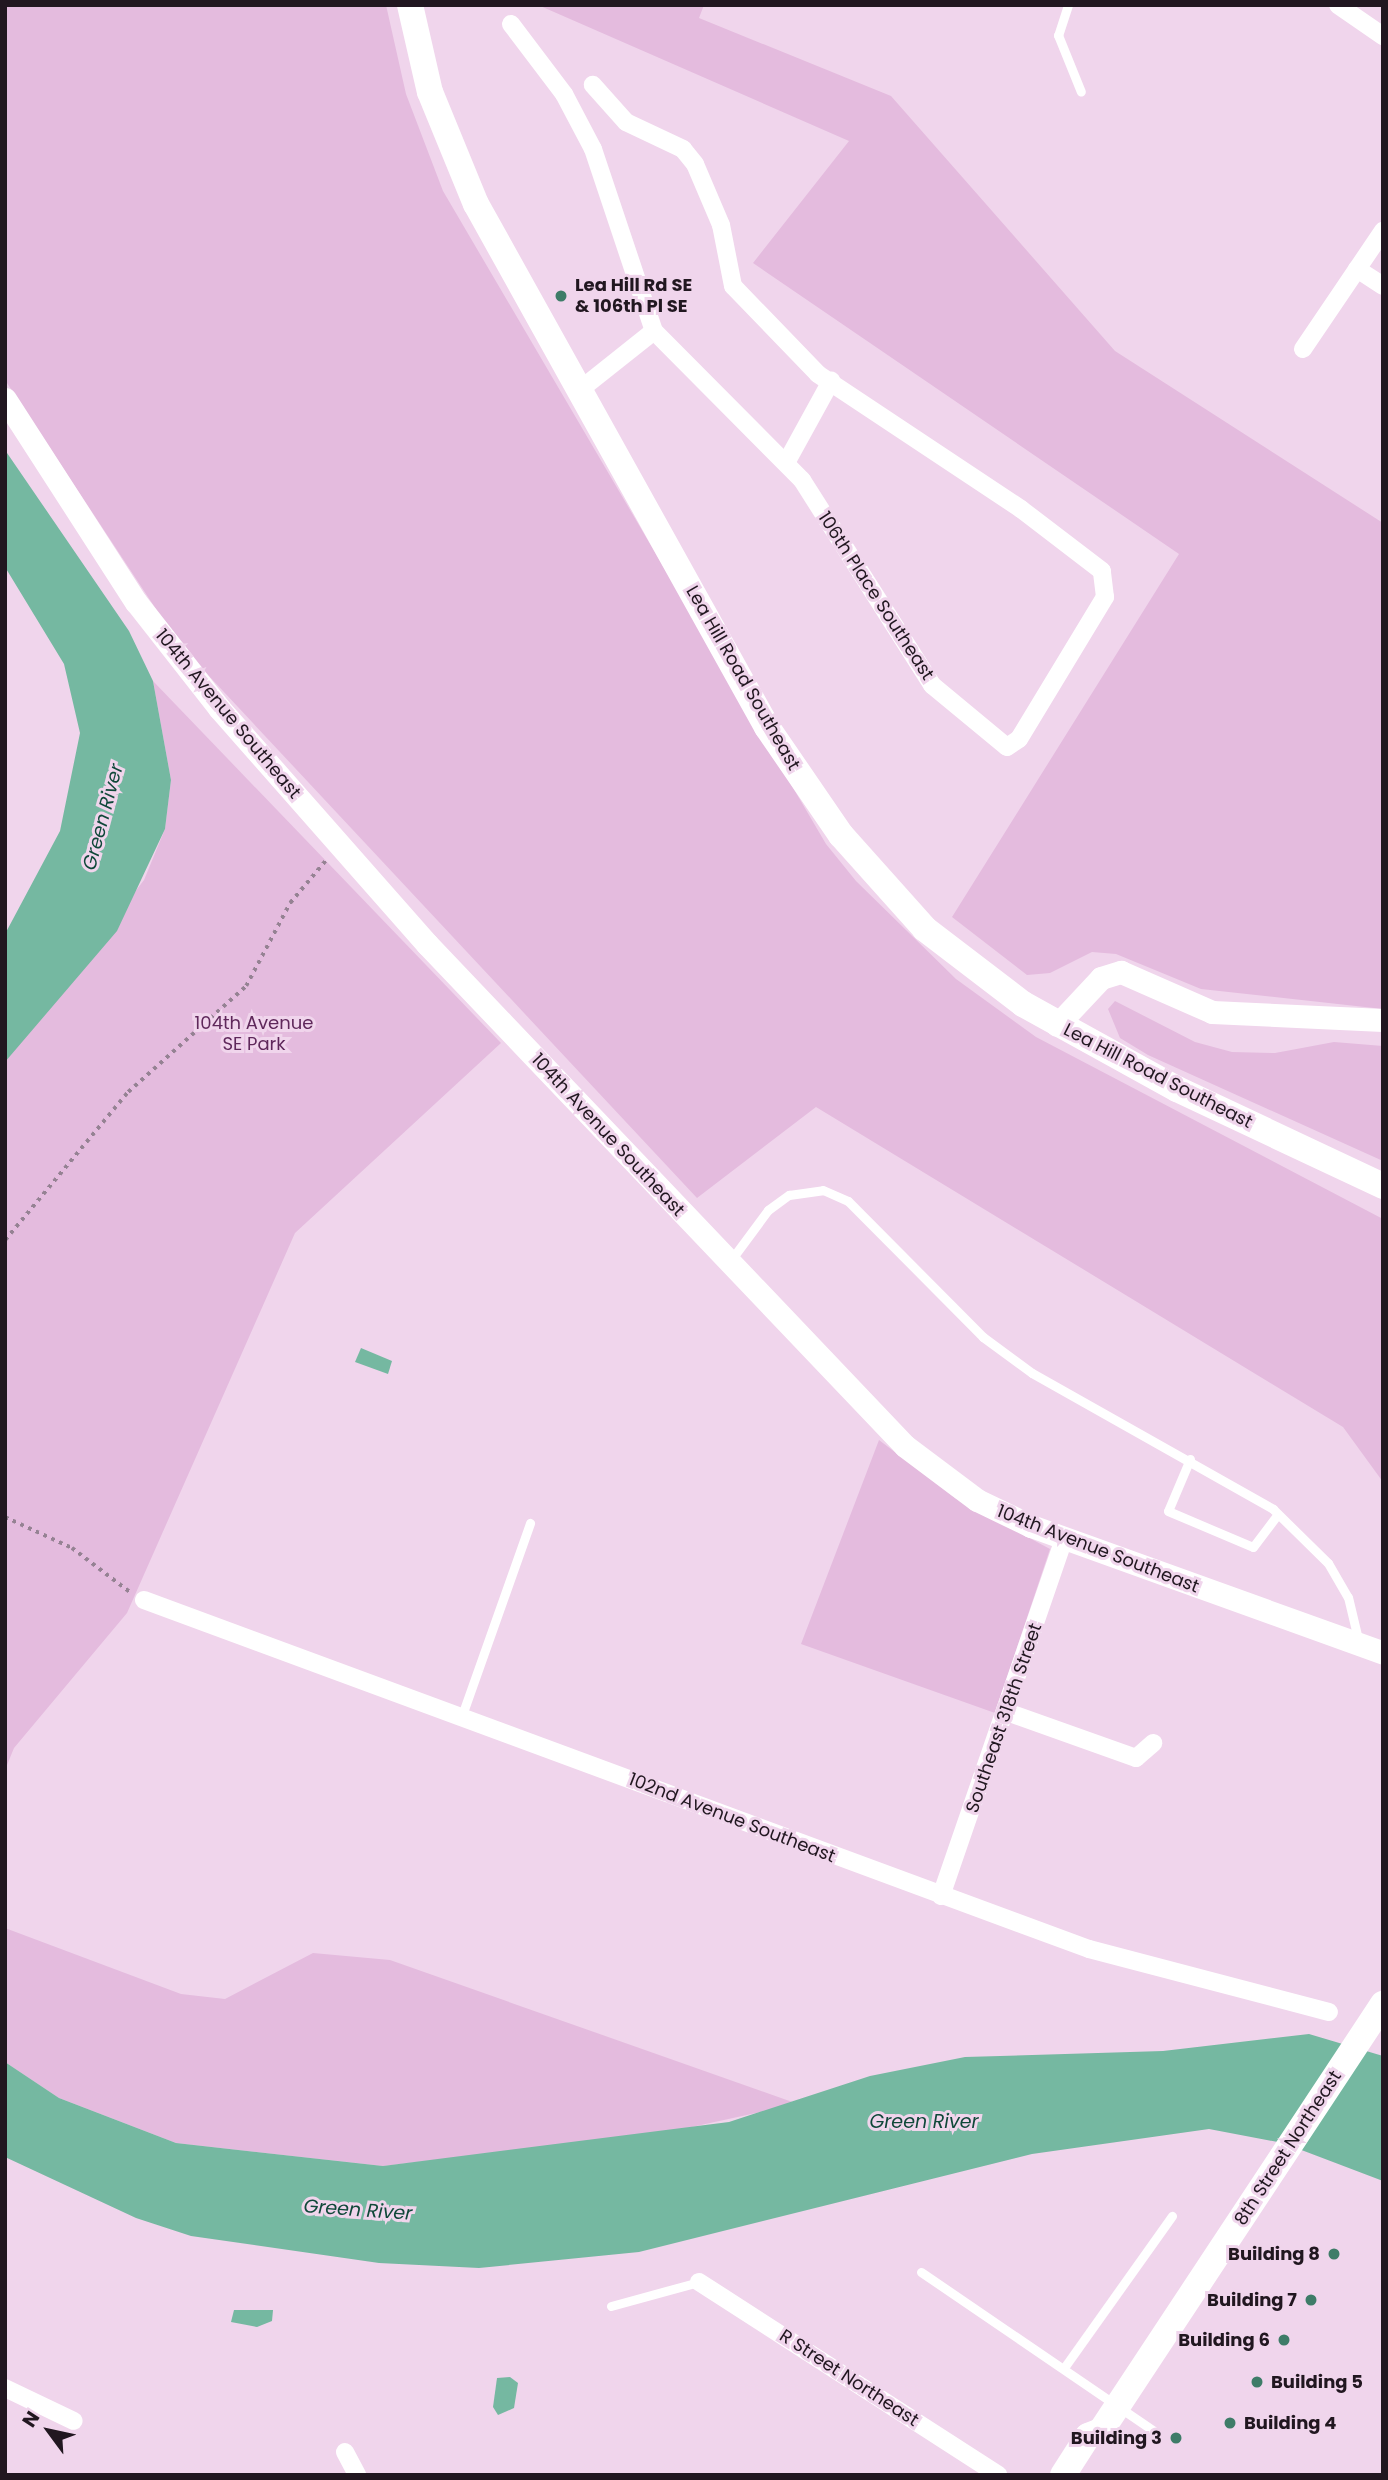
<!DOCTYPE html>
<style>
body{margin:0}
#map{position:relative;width:1388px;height:2480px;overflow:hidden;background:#f0d5ec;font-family:Poppins,sans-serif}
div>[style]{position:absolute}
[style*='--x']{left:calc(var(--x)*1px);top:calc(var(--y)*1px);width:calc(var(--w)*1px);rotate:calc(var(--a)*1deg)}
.green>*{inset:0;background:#e4bbde}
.water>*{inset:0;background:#75b8a1}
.path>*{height:3.5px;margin-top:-1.75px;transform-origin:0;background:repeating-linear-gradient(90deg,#958293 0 3.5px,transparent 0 8.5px)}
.service>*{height:9px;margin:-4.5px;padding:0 4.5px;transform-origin:4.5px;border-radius:4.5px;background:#fff}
.minor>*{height:18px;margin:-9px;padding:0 9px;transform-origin:9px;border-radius:9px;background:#fff}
.tertiary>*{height:23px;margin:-11.5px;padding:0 11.5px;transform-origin:11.5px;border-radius:11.5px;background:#fff}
.secondary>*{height:26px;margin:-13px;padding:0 13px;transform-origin:13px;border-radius:13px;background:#fff}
.dots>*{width:19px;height:19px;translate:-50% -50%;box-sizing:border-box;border:4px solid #f0d5ec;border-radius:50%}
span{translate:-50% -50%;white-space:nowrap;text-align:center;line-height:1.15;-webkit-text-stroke:6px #f0d5ec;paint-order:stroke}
.poi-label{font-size:18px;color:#211720;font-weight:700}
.left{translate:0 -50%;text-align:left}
.right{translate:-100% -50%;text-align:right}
.street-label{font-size:18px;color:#211720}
.park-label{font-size:18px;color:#5f285b}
.water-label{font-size:19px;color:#0f4839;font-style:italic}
.frame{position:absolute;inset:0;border:7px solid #211720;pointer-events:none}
.north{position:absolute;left:14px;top:2396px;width:70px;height:70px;-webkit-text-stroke:5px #f0d5ec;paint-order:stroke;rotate:303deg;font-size:19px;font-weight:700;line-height:28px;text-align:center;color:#211720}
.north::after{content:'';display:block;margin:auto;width:24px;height:32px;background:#211720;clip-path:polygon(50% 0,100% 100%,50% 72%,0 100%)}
</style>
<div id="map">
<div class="green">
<div style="clip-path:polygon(5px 5px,386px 5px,406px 94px,443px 191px,826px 844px,856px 881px,956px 979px,1036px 1037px,1383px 1219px,1383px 1482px,1343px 1427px,816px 1107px,697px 1198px,179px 644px,5px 380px)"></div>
<div style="clip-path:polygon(538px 5px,704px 5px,699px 18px,891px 96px,1115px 351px,1383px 523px,1383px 1009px,1201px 989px,1116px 954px,1092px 952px,1050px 973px,1027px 975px,952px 917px,1179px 554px,753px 263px,849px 141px)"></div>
<div style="clip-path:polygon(153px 681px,501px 1043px,295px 1233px,127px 1613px,14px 1748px,5px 1770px,5px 1062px,144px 880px,165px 829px,171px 780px)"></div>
<div style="clip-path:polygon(1115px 1001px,1195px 1042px,1232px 1052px,1275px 1053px,1334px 1042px,1383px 1046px,1383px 1161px,1148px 1055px,1120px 1038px,1108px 1009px)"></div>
<div style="clip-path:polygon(879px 1440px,955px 1498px,1050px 1549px,995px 1713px,801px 1644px)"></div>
<div style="clip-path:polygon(5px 1928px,181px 1994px,225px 1999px,313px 1953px,390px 1960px,798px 2104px,655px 2135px,383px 2166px,176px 2143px,59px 2098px,5px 2062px)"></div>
</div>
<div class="water">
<div style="clip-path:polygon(5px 450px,129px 631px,153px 681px,171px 780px,165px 829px,117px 931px,5px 1062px,5px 934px,60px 831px,80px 733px,64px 664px,5px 567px)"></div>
<div style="clip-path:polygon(361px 1348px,392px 1361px,388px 1374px,355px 1362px)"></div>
<div style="clip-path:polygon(1309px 2034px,1383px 2056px,1383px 2181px,1283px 2143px,1209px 2129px,1032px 2154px,639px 2252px,479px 2268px,379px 2263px,191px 2236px,136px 2218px,5px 2157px,5px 2062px,59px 2098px,176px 2143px,383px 2166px,729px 2122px,870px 2076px,965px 2057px,1163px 2051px)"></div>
<div style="clip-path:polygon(234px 2310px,273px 2310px,272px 2321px,257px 2327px,231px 2322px)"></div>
<div style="clip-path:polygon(510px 2377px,518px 2383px,514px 2408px,498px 2415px,493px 2407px,497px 2378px)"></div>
</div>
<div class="path">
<div style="--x:5;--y:1240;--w:192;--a:-50.3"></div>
<div style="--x:128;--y:1092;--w:159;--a:-41.9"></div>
<div style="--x:246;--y:986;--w:94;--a:-62.1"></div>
<div style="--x:290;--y:903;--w:57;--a:-49.9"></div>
<div style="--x:5;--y:1517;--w:74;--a:24.8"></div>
<div style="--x:72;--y:1548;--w:73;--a:37.2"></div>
</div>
<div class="service">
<div style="--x:1068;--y:5;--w:32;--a:108"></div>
<div style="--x:1058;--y:35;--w:61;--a:68"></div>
<div style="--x:731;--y:1260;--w:62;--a:-53.5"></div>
<div style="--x:768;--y:1210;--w:26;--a:-36"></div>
<div style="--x:789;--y:1195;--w:34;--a:-8"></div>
<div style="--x:823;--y:1190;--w:27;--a:24"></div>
<div style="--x:848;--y:1201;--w:192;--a:45.2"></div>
<div style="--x:983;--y:1337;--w:61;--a:36.3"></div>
<div style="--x:1032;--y:1373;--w:277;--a:29.4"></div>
<div style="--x:1273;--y:1509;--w:77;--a:44.5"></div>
<div style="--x:1328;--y:1563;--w:39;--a:60"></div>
<div style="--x:1348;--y:1597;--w:47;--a:76.6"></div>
<div style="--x:1190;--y:1459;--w:56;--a:112.9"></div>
<div style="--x:1168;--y:1511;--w:92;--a:23"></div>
<div style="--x:1253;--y:1547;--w:41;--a:-52.9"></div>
<div style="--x:461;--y:1718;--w:207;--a:-70.5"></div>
<div style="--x:921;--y:2272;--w:282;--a:34.3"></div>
<div style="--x:611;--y:2306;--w:91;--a:-15.3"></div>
<div style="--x:1066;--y:2365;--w:183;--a:-54.6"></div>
</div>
<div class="minor">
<div style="--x:1338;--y:5;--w:55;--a:34.6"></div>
<div style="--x:511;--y:24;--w:88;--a:52.9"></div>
<div style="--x:564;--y:94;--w:62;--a:62.2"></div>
<div style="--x:593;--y:149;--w:192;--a:71.5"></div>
<div style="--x:654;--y:331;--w:210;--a:45.2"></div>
<div style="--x:802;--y:480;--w:243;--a:57.6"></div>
<div style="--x:932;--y:685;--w:97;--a:39.6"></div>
<div style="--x:1007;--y:747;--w:14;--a:-34"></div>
<div style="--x:1019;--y:739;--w:166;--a:-58.8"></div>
<div style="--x:1105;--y:597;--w:26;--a:-97"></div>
<div style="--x:1102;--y:571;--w:102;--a:-142.6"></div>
<div style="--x:1021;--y:509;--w:244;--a:-146.4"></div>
<div style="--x:818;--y:374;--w:122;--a:-134"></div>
<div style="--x:733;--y:286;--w:62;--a:-101.1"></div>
<div style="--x:721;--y:225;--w:66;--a:-113.1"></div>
<div style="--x:695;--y:164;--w:19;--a:-129"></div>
<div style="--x:683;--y:149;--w:63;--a:-154.7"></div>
<div style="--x:626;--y:122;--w:50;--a:-131.7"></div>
<div style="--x:1357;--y:269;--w:31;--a:33"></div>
<div style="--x:1303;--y:349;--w:143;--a:-55.9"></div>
<div style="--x:581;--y:389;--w:93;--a:-38.5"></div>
<div style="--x:786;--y:463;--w:94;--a:-61.2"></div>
<div style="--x:144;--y:1600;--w:1007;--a:20.27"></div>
<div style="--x:1089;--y:1949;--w:248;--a:14.7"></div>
<div style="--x:1007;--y:1712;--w:137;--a:19.6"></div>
<div style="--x:1136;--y:1758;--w:23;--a:-41"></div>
<div style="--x:941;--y:1896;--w:378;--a:-71"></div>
<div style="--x:699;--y:2282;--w:356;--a:32.8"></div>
<div style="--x:5;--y:2388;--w:76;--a:25.6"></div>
<div style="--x:345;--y:2452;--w:26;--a:62"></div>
</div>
<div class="tertiary">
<div style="--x:5;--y:399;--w:242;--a:57.2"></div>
<div style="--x:136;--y:602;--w:135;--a:51.9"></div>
<div style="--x:219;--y:708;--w:315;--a:48.6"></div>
<div style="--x:427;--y:944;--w:693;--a:46.4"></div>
<div style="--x:905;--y:1446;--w:90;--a:36.9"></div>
<div style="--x:977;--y:1500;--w:60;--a:25.7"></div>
<div style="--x:1031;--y:1526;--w:374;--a:19.8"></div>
<div style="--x:1057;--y:1025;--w:64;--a:-46.9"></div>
<div style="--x:1101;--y:978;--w:21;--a:-17"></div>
<div style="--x:1121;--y:972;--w:99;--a:23.7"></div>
<div style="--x:1212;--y:1012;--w:171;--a:2.7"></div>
</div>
<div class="secondary">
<div style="--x:410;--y:5;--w:89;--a:77.1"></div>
<div style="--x:430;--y:92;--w:121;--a:67.7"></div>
<div style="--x:476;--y:204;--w:599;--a:60.91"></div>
<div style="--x:767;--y:727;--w:131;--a:55.6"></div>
<div style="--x:841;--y:835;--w:126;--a:48.2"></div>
<div style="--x:925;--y:929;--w:123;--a:37.4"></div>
<div style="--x:1023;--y:1004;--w:176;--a:28.9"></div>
<div style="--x:1177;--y:1089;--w:228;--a:25.2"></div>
<div style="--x:1063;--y:2475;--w:46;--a:-57.3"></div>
<div style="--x:1088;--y:2436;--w:14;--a:-21"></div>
<div style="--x:1101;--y:2431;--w:512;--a:-56.56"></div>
</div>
<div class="dots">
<div style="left:561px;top:296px;background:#3e7c68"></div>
<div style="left:1334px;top:2254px;background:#3e7c68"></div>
<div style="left:1311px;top:2300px;background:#3e7c68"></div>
<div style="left:1284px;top:2340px;background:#3e7c68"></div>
<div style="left:1257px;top:2382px;background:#3e7c68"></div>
<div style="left:1230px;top:2423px;background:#3e7c68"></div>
<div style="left:1176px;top:2438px;background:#3e7c68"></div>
</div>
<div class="poi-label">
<span class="left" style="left:575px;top:296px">Lea Hill Rd SE<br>&amp; 106th Pl SE</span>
<span class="right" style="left:1320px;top:2254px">Building 8</span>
<span class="right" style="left:1297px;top:2300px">Building 7</span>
<span class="right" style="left:1270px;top:2340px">Building 6</span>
<span class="left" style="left:1271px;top:2382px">Building 5</span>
<span class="left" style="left:1244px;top:2423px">Building 4</span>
<span class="right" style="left:1162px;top:2438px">Building 3</span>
</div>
<div class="street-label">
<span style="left:876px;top:596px;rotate:57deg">106th Place Southeast</span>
<span style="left:743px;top:678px;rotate:60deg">Lea Hill Road Southeast</span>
<span style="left:228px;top:714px;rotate:50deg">104th Avenue Southeast</span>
<span style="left:1158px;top:1076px;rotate:27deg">Lea Hill Road Southeast</span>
<span style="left:608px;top:1135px;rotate:47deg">104th Avenue Southeast</span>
<span style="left:1098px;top:1549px;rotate:21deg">104th Avenue Southeast</span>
<span style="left:1004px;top:1718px;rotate:-71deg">Southeast 318th Street</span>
<span style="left:732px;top:1818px;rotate:21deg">102nd Avenue Southeast</span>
<span style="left:1288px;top:2148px;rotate:-57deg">8th Street Northeast</span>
<span style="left:849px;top:2378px;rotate:33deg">R Street Northeast</span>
</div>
<div class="park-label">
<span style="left:254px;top:1034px">104th Avenue<br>SE Park</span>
</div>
<div class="water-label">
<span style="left:103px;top:817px;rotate:-75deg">Green River</span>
<span style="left:924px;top:2122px">Green River</span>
<span style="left:358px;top:2210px;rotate:4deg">Green River</span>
</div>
<div class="frame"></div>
<div class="north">N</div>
</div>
